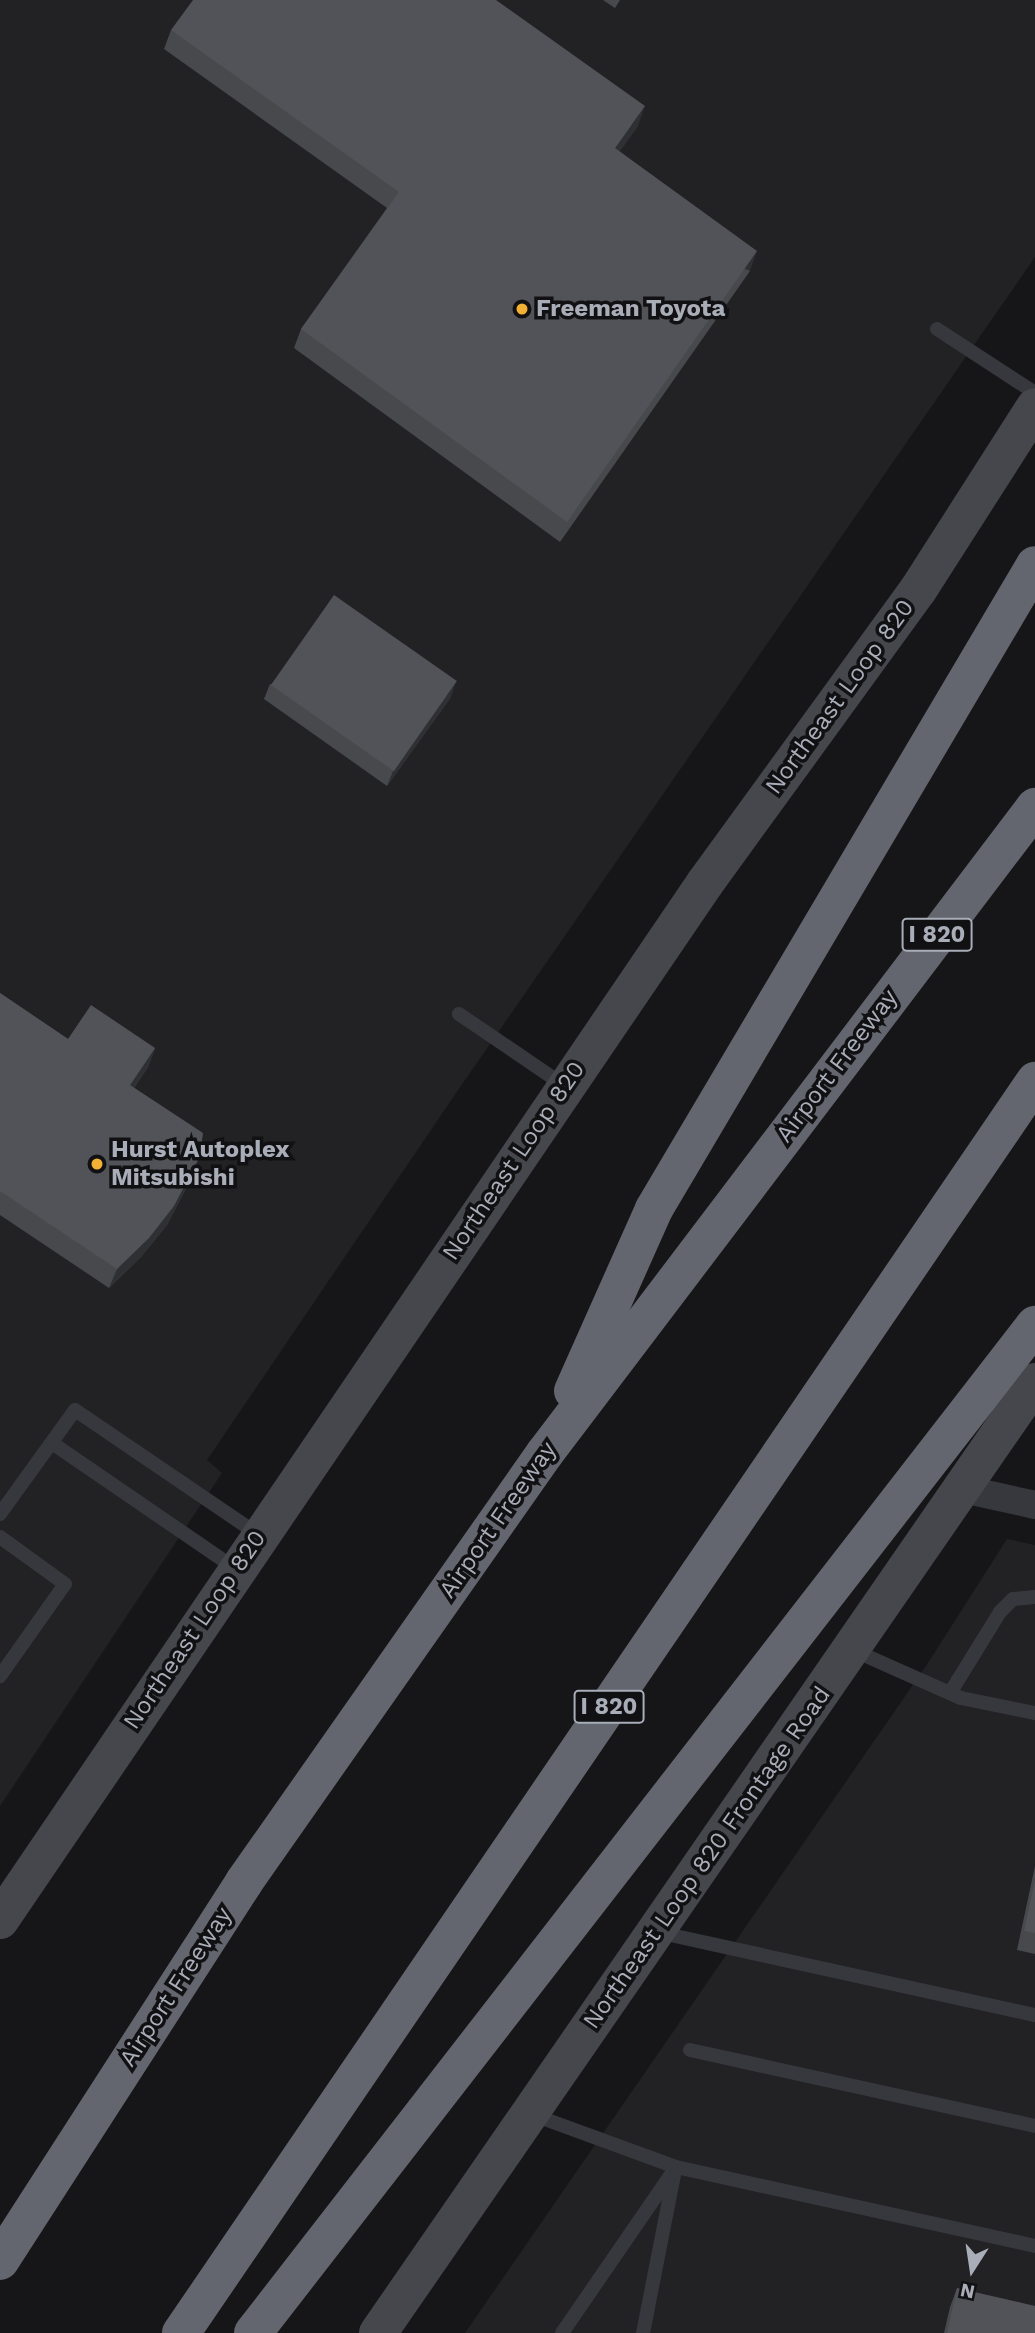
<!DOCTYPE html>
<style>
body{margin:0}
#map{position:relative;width:1035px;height:2333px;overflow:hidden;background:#161618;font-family:"Work Sans",sans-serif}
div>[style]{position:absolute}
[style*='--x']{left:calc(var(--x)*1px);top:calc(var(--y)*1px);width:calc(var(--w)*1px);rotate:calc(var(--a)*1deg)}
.built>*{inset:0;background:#222225}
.lane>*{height:14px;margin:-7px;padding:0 7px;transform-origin:7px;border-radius:7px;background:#37383d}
.street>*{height:28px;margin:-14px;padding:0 14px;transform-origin:14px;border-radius:14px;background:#37383d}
.secondary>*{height:38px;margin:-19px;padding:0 19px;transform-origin:19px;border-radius:19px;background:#45474d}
.highway>*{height:38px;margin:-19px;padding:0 19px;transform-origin:19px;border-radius:19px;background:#63666e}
.wall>*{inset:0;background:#47494d}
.shaded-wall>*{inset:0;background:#2f3033;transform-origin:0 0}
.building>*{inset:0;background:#525359;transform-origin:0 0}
.dots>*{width:19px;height:19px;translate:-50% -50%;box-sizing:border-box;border:4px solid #111113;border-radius:50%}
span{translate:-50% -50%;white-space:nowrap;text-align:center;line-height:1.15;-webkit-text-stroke:7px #111113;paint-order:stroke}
.shield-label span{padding:2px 5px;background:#111113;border:2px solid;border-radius:5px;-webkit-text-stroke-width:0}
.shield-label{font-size:23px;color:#a8adb8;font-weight:700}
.poi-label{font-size:24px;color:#a8adb8;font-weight:700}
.left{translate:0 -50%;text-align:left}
.street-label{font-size:24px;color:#a8adb8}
.north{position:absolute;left:937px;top:2235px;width:70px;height:70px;-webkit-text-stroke:5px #111113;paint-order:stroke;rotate:192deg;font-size:19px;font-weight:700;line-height:28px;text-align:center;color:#a8adb8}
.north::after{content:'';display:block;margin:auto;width:24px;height:32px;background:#a8adb8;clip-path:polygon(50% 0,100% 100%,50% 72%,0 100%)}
</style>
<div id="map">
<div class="built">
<div style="clip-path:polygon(0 0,1035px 0,1035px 257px,454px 1096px,207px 1460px,222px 1473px,0 1806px)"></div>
<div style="clip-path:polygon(1007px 1539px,1035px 1545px,1035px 2333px,465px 2333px,928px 1663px)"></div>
</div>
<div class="lane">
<div style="--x:937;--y:329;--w:117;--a:33.1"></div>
<div style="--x:459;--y:1014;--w:128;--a:34.2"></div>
<div style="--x:52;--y:1443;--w:223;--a:34.4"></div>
<div style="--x:0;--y:1514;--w:128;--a:-54.2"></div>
<div style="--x:75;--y:1410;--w:222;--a:34.2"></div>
<div style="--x:0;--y:1537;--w:80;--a:35.9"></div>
<div style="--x:65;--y:1584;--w:113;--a:125.2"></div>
<div style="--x:853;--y:1650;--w:118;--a:24"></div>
<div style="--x:961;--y:1698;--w:76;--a:11.5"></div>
<div style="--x:950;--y:1693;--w:95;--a:-58.3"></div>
<div style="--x:1000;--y:1612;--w:18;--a:-45"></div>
<div style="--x:1013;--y:1599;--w:22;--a:-5"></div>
<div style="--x:657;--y:1932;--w:387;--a:12.4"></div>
<div style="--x:690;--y:2050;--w:353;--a:12.4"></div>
<div style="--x:531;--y:2114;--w:154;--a:20.1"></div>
<div style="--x:676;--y:2167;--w:368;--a:12.4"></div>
<div style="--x:562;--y:2333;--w:201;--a:-55.5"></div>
<div style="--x:643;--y:2333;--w:161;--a:-78.9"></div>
</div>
<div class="street">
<div style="--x:963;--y:1489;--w:74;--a:12.5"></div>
</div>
<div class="secondary">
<div style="--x:0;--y:1920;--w:1254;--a:-55.79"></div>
<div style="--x:705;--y:883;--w:362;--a:-54"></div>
<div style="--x:918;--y:590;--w:217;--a:-57.4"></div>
<div style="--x:378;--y:2333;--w:1156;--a:-55.36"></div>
</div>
<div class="highway">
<div style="--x:573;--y:1391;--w:199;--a:-66"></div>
<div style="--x:654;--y:1209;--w:748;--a:-59.39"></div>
<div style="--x:0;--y:2261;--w:451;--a:-57.2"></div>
<div style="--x:244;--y:1882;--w:524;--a:-54.95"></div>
<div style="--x:545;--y:1453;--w:811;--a:-52.82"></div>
<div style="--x:181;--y:2333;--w:1516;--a:-55.7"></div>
<div style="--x:253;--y:2333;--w:1276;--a:-52.2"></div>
</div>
<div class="wall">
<div style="clip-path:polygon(603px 0,620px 0,615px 8px)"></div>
<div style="clip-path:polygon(171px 30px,638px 126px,619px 152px,750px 271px,560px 542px,294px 348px,301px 329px,387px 208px,164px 49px)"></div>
<div style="clip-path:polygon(270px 684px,451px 697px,387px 786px,264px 699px)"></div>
<div style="clip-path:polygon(0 993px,68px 1039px,155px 1048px,148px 1067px,134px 1088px,193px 1175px,167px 1225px,141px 1257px,109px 1288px,0 1215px)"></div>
<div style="clip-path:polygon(1035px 1866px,1035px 1954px,1017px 1950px)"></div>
<div style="clip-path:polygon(957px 2288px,1035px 2333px,944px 2333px,950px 2307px)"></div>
</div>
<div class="shaded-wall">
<div style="clip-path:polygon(645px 106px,638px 126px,608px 168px,615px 148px)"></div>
<div style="left:757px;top:251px;width:21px;height:331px;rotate:109deg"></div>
<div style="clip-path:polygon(456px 682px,451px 697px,387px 786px,393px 771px)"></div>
<div style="clip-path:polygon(155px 1048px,148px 1067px,123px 1104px,130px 1085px)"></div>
<div style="clip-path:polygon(200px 1156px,193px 1175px,167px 1225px,141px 1257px,109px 1288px,117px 1269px)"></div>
</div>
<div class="building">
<div style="clip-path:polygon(193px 0,496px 0,645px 106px,615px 148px,757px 251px,567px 522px,301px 329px,399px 192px,171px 30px)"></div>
<div style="left:334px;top:595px;width:150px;height:110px;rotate:35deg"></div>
<div style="clip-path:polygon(0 993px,68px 1039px,91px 1005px,155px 1048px,130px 1085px,203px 1133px,200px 1156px,174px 1206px,149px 1238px,117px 1269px,0 1191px)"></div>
<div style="clip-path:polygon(1035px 1880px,1035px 1933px,1024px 1931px)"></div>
<div style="clip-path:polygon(957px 2288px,1035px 2306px,1035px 2333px,947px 2333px)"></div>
</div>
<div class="dots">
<div style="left:522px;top:309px;background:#f2b134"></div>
<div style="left:97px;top:1164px;background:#f2b134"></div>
</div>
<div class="shield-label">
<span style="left:937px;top:935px">I 820</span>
<span style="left:609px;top:1707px">I 820</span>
</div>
<div class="poi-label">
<span class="left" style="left:536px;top:309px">Freeman Toyota</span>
<span class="left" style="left:111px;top:1164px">Hurst Autoplex<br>Mitsubishi</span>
</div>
<div class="street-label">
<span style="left:840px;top:697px;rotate:-54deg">Northeast Loop 820</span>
<span style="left:837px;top:1066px;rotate:-53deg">Airport Freeway</span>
<span style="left:514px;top:1161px;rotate:-56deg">Northeast Loop 820</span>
<span style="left:498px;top:1520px;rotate:-55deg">Airport Freeway</span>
<span style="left:195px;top:1630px;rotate:-56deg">Northeast Loop 820</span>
<span style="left:707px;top:1858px;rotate:-55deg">Northeast Loop 820 Frontage Road</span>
<span style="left:176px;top:1987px;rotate:-57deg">Airport Freeway</span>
</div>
<div class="north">N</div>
</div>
